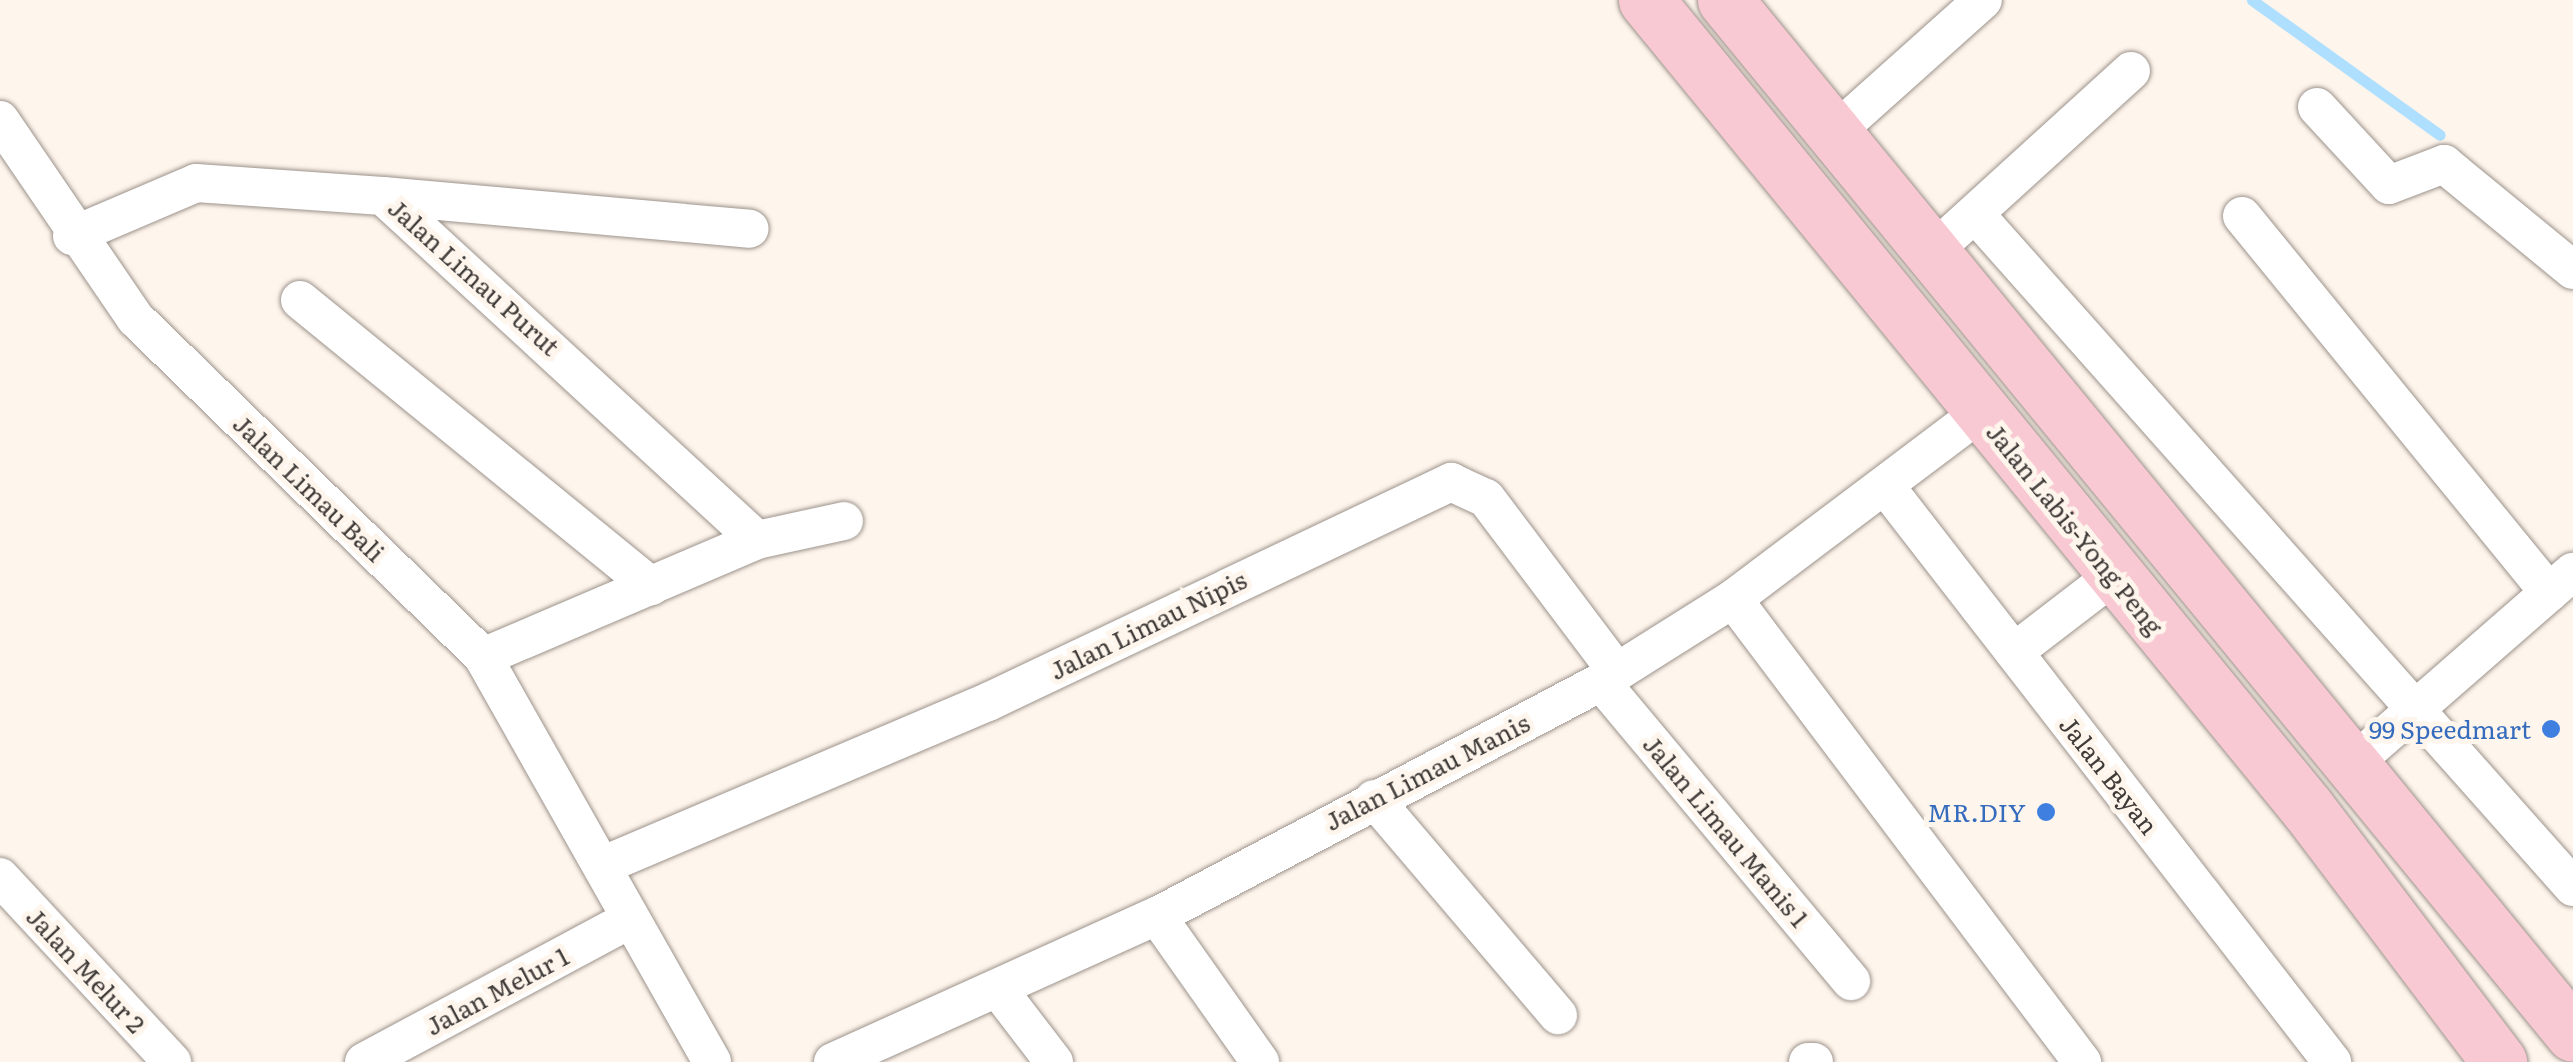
<!DOCTYPE html>
<style>
body{margin:0}
#map{position:relative;width:2573px;height:1062px;overflow:hidden;background:#fef5ec;font-family:Literata,serif}
div>[style]{position:absolute}
[style*='--x']{left:calc(var(--x)*1px);top:calc(var(--y)*1px);width:calc(var(--w)*1px);rotate:calc(var(--a)*1deg)}
.stream>*{height:11px;margin:-5.5px;padding:0 5.5px;transform-origin:5.5px;border-radius:5.5px;background:#aedffe}
.roads{filter:drop-shadow(0 0 2px #9c938c) drop-shadow(0 0 2px #9c938c)}
.minor>*{height:38px;margin:-19px;padding:0 19px;transform-origin:19px;border-radius:19px;background:#fff}
.highway>*{height:55px;margin:-27.5px;padding:0 27.5px;transform-origin:27.5px;border-radius:27.5px;background:#f8c9d3}
.dots>*{width:28px;height:28px;translate:-50% -50%;box-sizing:border-box;border:5px solid #fef5ec;border-radius:50%}
span{translate:-50% -50%;white-space:nowrap;text-align:center;line-height:1.15;-webkit-text-stroke:10px #fef5ec;paint-order:stroke}
.street-label{font-size:25px;color:#3f3b38}
.shop-label{font-size:25px;color:#366cbe}
.right{translate:-100% -50%;text-align:right}
</style>
<div id="map">
<div class="stream">
<div style="--x:2252;--y:0;--w:231;--a:35.7"></div>
</div>
<div class="roads">
<div class="minor">
<div style="--x:2317;--y:107;--w:106;--a:47.3"></div>
<div style="--x:2389;--y:185;--w:59;--a:-20.9"></div>
<div style="--x:2444;--y:164;--w:167;--a:39.4"></div>
<div style="--x:0;--y:120;--w:241;--a:55.7"></div>
<div style="--x:136;--y:319;--w:484;--a:44.2"></div>
<div style="--x:483;--y:657;--w:465;--a:60.5"></div>
<div style="--x:1833;--y:134;--w:201;--a:-41.8"></div>
<div style="--x:383;--y:196;--w:368;--a:5.1"></div>
<div style="--x:1976;--y:215;--w:899;--a:48.38"></div>
<div style="--x:2242;--y:216;--w:486;--a:50.8"></div>
<div style="--x:72;--y:236;--w:135;--a:-23.1"></div>
<div style="--x:196;--y:183;--w:187;--a:4"></div>
<div style="--x:383;--y:196;--w:508;--a:42.61"></div>
<div style="--x:1932;--y:252;--w:269;--a:-42.3"></div>
<div style="--x:300;--y:300;--w:453;--a:39.2"></div>
<div style="--x:1886;--y:487;--w:728;--a:52.2"></div>
<div style="--x:1733;--y:599;--w:580;--a:52.99"></div>
<div style="--x:2014;--y:652;--w:125;--a:-37.5"></div>
<div style="--x:483;--y:657;--w:298;--a:-23.1"></div>
<div style="--x:757;--y:540;--w:89;--a:-12.3"></div>
<div style="--x:1601;--y:682;--w:390;--a:50.1"></div>
<div style="--x:2356;--y:761;--w:288;--a:-41.1"></div>
<div style="--x:1374;--y:799;--w:284;--a:49.6"></div>
<div style="--x:606;--y:864;--w:415;--a:-23"></div>
<div style="--x:988;--y:702;--w:513;--a:-25.42"></div>
<div style="--x:1451;--y:482;--w:38;--a:25"></div>
<div style="--x:1486;--y:498;--w:218;--a:53"></div>
<div style="--x:0;--y:877;--w:253;--a:47.1"></div>
<div style="--x:1157;--y:916;--w:179;--a:54.8"></div>
<div style="--x:998;--y:989;--w:92;--a:52.5"></div>
<div style="--x:364;--y:1062;--w:301;--a:-28.2"></div>
<div style="--x:833;--y:1062;--w:355;--a:-24.3"></div>
<div style="--x:1157;--y:916;--w:502;--a:-27.79"></div>
<div style="--x:1601;--y:682;--w:156;--a:-32.2"></div>
<div style="--x:1733;--y:599;--w:309;--a:-37"></div>
<div style="--x:1808;--y:1062;--w:6;--a:0"></div>
</div>
<div class="highway">
<div style="--x:1646;--y:0;--w:1045;--a:50.71"></div>
<div style="--x:2308;--y:809;--w:317;--a:52.9"></div>
<div style="--x:1725;--y:0;--w:1337;--a:50.64"></div>
</div>
</div>
<div class="dots">
<div style="left:2551px;top:729px;background:#3f7fe0"></div>
<div style="left:2046px;top:812px;background:#3f7fe0"></div>
</div>
<div class="street-label">
<span style="left:474px;top:277px;rotate:42deg">Jalan Limau Purut</span>
<span style="left:309px;top:488px;rotate:44deg">Jalan Limau Bali</span>
<span style="left:2075px;top:529px;rotate:51deg">Jalan Labis-Yong Peng</span>
<span style="left:1148px;top:625px;rotate:-26deg">Jalan Limau Nipis</span>
<span style="left:1427px;top:772px;rotate:-27deg">Jalan Limau Manis</span>
<span style="left:2109px;top:775px;rotate:52deg">Jalan Bayan</span>
<span style="left:1726px;top:831px;rotate:50deg">Jalan Limau Manis 1</span>
<span style="left:86px;top:970px;rotate:47deg">Jalan Melur 2</span>
<span style="left:497px;top:991px;rotate:-28deg">Jalan Melur 1</span>
</div>
<div class="shop-label">
<span class="right" style="left:2531px;top:729px">99 Speedmart</span>
<span class="right" style="left:2026px;top:812px">MR.DIY</span>
</div>
</div>
